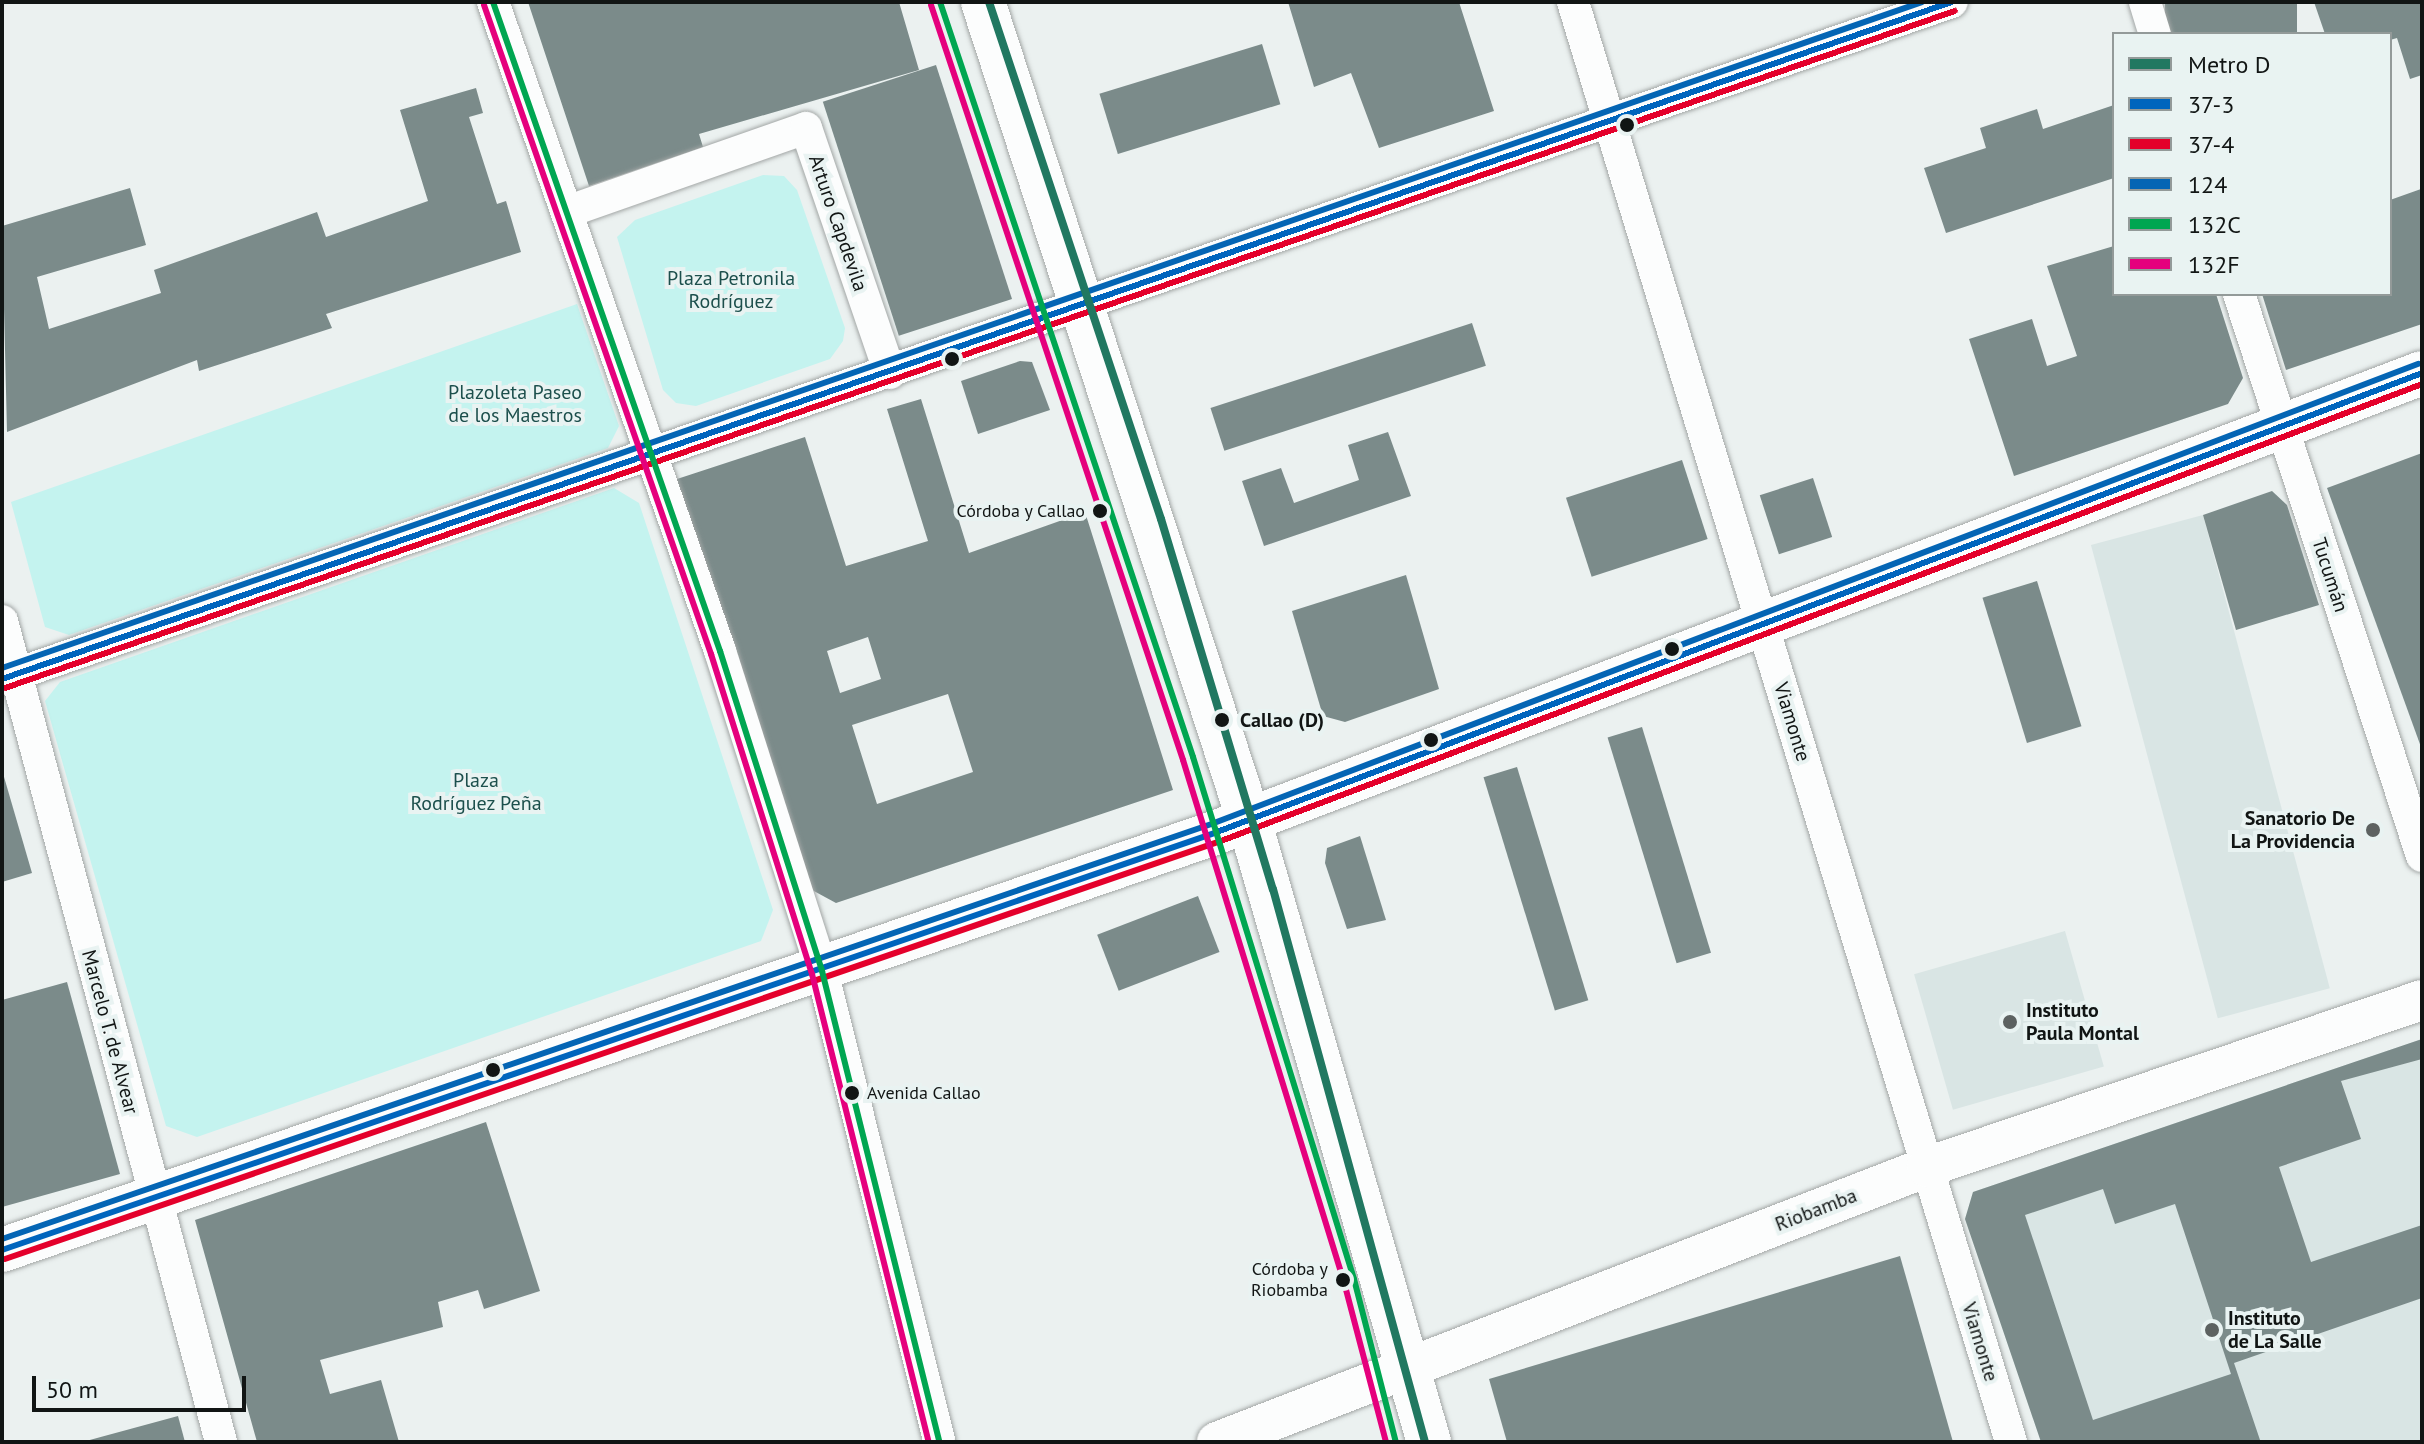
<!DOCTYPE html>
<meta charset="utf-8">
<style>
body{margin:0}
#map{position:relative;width:2424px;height:1444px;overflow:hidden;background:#ebf1f0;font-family:"PT Sans",sans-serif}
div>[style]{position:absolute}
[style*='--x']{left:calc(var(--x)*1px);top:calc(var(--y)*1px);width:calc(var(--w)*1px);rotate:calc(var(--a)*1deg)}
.built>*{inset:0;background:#d9e5e4;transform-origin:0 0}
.green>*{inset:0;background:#c4f3ef}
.building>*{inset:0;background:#7b8b8a;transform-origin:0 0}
.roads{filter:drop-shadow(0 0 2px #a3a7a6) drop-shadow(0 0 2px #a3a7a6)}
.minor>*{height:32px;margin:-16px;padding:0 16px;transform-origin:16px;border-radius:16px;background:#fcfdfd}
.tertiary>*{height:40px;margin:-20px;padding:0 20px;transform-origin:20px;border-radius:20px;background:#fcfdfd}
.secondary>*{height:44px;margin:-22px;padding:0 22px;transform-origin:22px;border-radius:22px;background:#fcfdfd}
.primary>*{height:44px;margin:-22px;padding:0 22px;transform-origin:22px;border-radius:22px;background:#fcfdfd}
.bus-1>*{height:6px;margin:-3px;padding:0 3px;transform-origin:3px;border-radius:3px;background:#0065bd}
.bus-2>*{height:6px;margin:-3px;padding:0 3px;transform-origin:3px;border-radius:3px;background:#e4002b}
.bus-3>*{height:6px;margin:-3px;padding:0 3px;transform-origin:3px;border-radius:3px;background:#0465b4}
.bus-4>*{height:6px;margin:-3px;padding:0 3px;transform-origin:3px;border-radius:3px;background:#00a651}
.bus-5>*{height:6px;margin:-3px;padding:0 3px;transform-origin:3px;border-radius:3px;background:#e5007d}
.metro-1>*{height:8px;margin:-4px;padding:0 4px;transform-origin:4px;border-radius:4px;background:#217861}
.dots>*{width:22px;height:22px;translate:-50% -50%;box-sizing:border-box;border:4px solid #e9f3f2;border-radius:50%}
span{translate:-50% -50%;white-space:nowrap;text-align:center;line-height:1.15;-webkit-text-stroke:8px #e9f3f2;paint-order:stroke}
.bus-label{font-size:18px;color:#111514}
.right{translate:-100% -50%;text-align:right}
.left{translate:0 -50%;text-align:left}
.street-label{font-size:20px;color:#111514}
.park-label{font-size:20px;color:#1c4f4c}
.stop-label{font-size:20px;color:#111514;font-weight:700}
.poi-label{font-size:20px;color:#111514;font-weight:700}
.frame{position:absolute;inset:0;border:4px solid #111514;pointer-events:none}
.legend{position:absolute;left:2112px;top:32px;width:280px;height:264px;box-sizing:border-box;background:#e9f3f2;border:2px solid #939a99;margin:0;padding:10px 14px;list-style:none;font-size:24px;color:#111514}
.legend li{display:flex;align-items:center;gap:16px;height:40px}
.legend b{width:40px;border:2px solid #939a99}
.scale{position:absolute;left:32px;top:1376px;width:214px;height:36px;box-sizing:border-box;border:4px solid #111514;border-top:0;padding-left:10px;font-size:24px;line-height:28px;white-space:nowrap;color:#111514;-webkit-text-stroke:6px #e9f3f2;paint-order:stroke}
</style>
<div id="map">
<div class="built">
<div style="left:2203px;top:515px;width:490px;height:116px;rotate:75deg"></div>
<div style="left:2065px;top:931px;width:141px;height:157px;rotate:74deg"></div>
<div style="clip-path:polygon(2422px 1039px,2422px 1442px,2041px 1442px,1965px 1219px,1973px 1192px)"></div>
</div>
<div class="green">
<div style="clip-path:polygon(763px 175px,784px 176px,797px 190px,845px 328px,843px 341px,830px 359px,696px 406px,676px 403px,663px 390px,617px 237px,635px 220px)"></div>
<div style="clip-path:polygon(577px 304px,619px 426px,608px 448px,69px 635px,45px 627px,11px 502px)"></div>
<div style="clip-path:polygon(614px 488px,639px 503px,773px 910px,761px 941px,197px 1137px,166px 1126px,45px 701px,60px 682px)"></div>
</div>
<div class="building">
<div style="clip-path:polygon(528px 2px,899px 2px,919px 70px,699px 134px,703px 147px,589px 186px)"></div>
<div style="clip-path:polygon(1288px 2px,1459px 2px,1494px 111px,1379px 148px,1351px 73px,1314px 87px)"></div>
<div style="left:2165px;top:2px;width:132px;height:34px"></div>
<div style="clip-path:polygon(2314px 2px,2422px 2px,2422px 75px,2410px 79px,2397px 38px,2390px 40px,2390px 34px,2325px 34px)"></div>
<div style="left:1262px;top:44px;width:63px;height:170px;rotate:73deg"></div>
<div style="left:936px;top:65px;width:246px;height:119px;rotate:72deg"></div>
<div style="clip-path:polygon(476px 88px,483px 113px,469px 117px,497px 204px,506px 201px,521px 252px,326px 314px,332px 328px,199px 371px,197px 360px,7px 432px,2px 226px,130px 188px,146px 245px,37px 277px,49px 329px,161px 293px,154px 270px,317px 212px,326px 237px,428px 201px,400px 110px)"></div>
<div style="clip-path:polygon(2114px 105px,2114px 178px,1946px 233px,1924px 168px,1986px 148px,1980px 128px,2037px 109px,2043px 129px)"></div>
<div style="clip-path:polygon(2421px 189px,2422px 324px,2286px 370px,2262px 294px,2390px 294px,2390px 200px)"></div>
<div style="clip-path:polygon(2114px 246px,2114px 294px,2216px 294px,2243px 378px,2228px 404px,2014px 476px,1969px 339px,2032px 319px,2047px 366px,2077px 356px,2047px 266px)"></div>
<div style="left:1472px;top:323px;width:45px;height:275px;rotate:72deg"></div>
<div style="clip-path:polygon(1020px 361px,1032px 362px,1050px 410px,978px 434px,961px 381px)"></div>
<div style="clip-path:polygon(evenodd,921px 399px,969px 553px,1085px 512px,1173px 790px,836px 903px,812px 890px,674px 480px,805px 437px,846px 566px,928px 541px,887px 409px,921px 399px,868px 637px,881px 679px,840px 693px,827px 651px,868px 637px,921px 399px,948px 694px,973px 772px,877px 804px,852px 725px,948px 694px)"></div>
<div style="clip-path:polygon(1388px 432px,1411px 496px,1264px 546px,1242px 481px,1281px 468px,1294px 503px,1359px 480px,1348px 445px)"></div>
<div style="clip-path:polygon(2422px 453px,2422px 747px,2421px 747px,2327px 488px)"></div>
<div style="left:1682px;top:460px;width:83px;height:122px;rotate:72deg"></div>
<div style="left:1813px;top:478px;width:62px;height:56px;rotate:72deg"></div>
<div style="clip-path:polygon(2272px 491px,2287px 505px,2319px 605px,2236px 630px,2203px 515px)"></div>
<div style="clip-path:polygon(1406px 575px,1439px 689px,1345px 722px,1323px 716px,1292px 611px)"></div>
<div style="left:2037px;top:581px;width:152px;height:57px;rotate:73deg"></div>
<div style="left:1642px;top:727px;width:236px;height:36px;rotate:73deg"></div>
<div style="left:1517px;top:767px;width:244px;height:35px;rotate:73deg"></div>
<div style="clip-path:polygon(2px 770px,32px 873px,2px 882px)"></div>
<div style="clip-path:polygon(1360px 836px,1386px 920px,1347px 929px,1325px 863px,1327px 848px)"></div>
<div style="left:1198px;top:896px;width:60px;height:108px;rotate:69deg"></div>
<div style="clip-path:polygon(67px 982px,120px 1174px,2px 1207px,2px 1000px)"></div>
<div style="clip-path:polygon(evenodd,2422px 1039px,2422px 1059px,2341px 1081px,2361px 1139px,2279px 1167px,2311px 1262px,2422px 1225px,2422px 1298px,2234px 1363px,2260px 1440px,2041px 1442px,1965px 1219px,1973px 1192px,2422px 1039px,2103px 1189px,2115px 1224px,2175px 1204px,2231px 1374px,2093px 1420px,2025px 1215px,2103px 1189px)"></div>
<div style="clip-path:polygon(486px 1122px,540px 1291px,484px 1309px,478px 1290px,438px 1302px,443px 1327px,320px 1360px,330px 1394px,381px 1380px,399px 1442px,257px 1442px,195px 1220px)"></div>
<div style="clip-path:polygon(1900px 1256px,1953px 1442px,1507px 1442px,1489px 1379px)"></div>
<div style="clip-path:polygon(178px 1416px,185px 1442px,86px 1442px,86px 1441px)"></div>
</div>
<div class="roads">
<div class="minor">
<div style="--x:493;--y:2;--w:688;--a:70.72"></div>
<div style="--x:720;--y:651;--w:336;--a:72.3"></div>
<div style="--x:822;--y:971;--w:485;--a:76"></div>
<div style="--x:1573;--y:2;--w:1505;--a:73.08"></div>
<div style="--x:2145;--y:2;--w:34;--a:73"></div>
<div style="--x:569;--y:211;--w:251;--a:-19.3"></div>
<div style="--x:806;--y:128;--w:259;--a:71.1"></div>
<div style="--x:2239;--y:294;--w:591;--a:71.96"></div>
<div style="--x:2;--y:621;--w:850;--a:75.06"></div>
<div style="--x:2;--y:679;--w:2064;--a:-19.15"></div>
</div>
<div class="tertiary">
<div style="--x:1217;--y:1442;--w:761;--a:-21.17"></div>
<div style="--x:1927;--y:1167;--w:522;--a:-18.64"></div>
</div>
<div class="secondary">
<div style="--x:2;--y:1250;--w:1285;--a:-18.98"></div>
<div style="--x:1217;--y:832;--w:1289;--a:-20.85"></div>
</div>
<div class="primary">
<div style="--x:983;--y:2;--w:860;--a:71.99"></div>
<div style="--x:1249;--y:820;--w:648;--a:73.86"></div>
</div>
</div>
<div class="bus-1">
<div style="--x:2;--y:679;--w:2064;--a:-19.15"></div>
<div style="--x:2;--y:1250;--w:1285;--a:-18.98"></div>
<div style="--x:1217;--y:832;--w:1289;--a:-20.85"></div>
</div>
<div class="bus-2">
<div style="--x:5;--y:688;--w:2064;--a:-19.15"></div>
<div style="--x:5;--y:1259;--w:1286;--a:-18.97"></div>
<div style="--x:1221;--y:841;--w:1285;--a:-20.83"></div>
</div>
<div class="bus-3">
<div style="--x:2;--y:668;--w:2032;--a:-19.13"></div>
<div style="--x:2;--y:1239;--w:1281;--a:-18.94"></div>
<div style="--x:1214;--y:823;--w:1289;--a:-20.87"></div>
</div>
<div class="bus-4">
<div style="--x:493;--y:2;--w:688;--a:70.72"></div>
<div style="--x:720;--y:651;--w:336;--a:72.3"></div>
<div style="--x:822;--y:971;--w:485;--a:76"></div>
<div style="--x:940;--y:2;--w:796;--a:71.47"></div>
<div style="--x:1193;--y:757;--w:546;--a:72.86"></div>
<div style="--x:1354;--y:1279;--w:168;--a:75.6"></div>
</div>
<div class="bus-5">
<div style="--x:484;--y:5;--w:688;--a:70.72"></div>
<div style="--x:711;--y:654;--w:336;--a:72.5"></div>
<div style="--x:812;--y:974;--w:482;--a:76"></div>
<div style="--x:931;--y:5;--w:796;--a:71.54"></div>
<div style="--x:1183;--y:760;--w:546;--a:72.86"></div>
<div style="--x:1344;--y:1282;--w:165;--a:75.3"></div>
</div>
<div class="metro-1">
<div style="--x:989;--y:2;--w:545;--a:71.6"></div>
<div style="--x:1161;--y:519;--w:387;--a:73.2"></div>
<div style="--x:1273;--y:889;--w:574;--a:74.63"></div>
</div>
<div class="dots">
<div style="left:1627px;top:125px;background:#111514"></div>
<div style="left:952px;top:359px;background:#111514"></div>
<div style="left:1100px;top:511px;background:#111514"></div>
<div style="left:1672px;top:649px;background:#111514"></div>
<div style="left:1222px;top:720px;background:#111514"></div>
<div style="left:1431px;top:740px;background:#111514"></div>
<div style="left:2373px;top:830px;background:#5d6261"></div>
<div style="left:2010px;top:1022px;background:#5d6261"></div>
<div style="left:493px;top:1070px;background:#111514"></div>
<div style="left:852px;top:1093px;background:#111514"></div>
<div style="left:1343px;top:1280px;background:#111514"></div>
<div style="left:2212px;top:1330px;background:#5d6261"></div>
</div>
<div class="bus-label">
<span class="right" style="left:1085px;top:511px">Córdoba y Callao</span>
<span class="left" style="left:867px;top:1093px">Avenida Callao</span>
<span class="right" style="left:1328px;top:1280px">Córdoba y<br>Riobamba</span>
</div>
<div class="street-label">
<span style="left:838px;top:223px;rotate:71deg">Arturo Capdevila</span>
<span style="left:2330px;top:575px;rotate:72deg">Tucumán</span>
<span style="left:1792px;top:722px;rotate:73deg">Viamonte</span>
<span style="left:110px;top:1032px;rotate:75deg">Marcelo T. de Alvear</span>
<span style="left:1816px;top:1210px;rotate:-21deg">Riobamba</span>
<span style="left:1980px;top:1342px;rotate:73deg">Viamonte</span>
</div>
<div class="park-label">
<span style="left:731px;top:290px">Plaza Petronila<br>Rodríguez</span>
<span style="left:515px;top:404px">Plazoleta Paseo<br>de los Maestros</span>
<span style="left:476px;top:792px">Plaza<br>Rodríguez Peña</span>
</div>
<div class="stop-label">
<span class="left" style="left:1240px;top:720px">Callao (D)</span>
</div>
<div class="poi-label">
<span class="right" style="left:2355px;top:830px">Sanatorio De<br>La Providencia</span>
<span class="left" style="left:2026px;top:1022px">Instituto<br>Paula Montal</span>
<span class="left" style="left:2228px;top:1330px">Instituto<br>de La Salle</span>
</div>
<div class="frame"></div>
<ul class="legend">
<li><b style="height:10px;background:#217861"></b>Metro D</li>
<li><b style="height:10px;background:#0065bd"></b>37-3</li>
<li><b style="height:10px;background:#e4002b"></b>37-4</li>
<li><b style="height:10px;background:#0465b4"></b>124</li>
<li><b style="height:10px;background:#00a651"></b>132C</li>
<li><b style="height:10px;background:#e5007d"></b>132F</li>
</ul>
<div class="scale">50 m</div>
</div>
